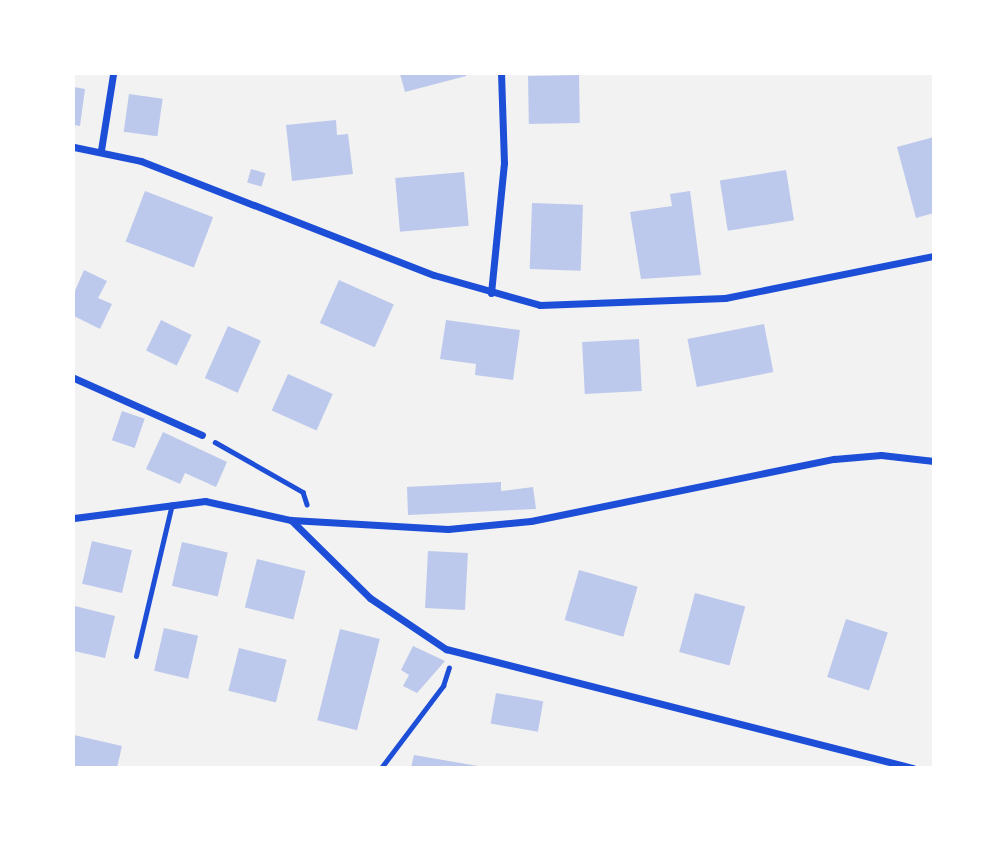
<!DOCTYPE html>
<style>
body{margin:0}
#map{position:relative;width:1007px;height:841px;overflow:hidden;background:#f2f2f2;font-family:Inter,sans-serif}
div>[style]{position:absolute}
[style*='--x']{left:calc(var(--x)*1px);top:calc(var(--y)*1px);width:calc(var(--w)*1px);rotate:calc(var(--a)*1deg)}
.building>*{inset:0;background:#bdc9ec;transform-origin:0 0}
.path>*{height:4.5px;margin:-2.25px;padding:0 2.25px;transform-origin:2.25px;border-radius:2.25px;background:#1d4ed8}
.service>*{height:5px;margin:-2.5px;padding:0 2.5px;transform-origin:2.5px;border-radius:2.5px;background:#1d4ed8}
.minor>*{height:7px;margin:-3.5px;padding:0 3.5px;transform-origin:3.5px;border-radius:3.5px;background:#1d4ed8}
span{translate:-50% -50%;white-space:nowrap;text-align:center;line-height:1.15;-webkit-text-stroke:7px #fff;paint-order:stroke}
.frame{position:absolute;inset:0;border:75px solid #fff;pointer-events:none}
</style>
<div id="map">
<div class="building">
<div style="clip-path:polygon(400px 74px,466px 74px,466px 76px,405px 92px)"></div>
<div style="left:579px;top:75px;width:48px;height:51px;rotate:89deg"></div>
<div style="clip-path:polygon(74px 87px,85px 89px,80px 126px,74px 125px)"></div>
<div style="left:129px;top:94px;width:34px;height:38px;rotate:8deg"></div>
<div style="clip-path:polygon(336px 120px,337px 135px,348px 134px,353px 174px,292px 181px,286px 125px)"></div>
<div style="clip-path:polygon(934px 137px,934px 213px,916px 218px,897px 147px)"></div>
<div style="left:251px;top:169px;width:15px;height:14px;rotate:16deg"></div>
<div style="left:786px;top:170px;width:51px;height:67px;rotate:81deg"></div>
<div style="left:464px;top:172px;width:54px;height:69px;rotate:85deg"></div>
<div style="left:145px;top:191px;width:73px;height:54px;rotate:21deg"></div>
<div style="clip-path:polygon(690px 191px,701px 275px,641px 279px,630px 212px,672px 206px,670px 194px)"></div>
<div style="left:532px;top:203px;width:51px;height:66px;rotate:2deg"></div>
<div style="clip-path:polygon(84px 270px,107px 281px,98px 298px,112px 304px,100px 329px,74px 316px,74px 293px)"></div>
<div style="left:339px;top:280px;width:60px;height:47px;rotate:24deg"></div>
<div style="left:161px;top:320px;width:34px;height:34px;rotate:26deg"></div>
<div style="clip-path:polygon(446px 320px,520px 330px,513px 380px,475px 375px,476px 364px,440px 359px)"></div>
<div style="left:764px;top:324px;width:49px;height:78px;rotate:79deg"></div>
<div style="left:228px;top:326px;width:36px;height:57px;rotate:24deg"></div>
<div style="left:639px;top:339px;width:52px;height:57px;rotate:87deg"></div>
<div style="left:288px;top:374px;width:49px;height:40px;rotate:24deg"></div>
<div style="left:122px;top:411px;width:24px;height:31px;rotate:19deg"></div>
<div style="clip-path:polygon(163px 432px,227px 462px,216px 487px,185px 473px,180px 484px,146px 469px)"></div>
<div style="clip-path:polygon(501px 482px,501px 491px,533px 487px,536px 509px,408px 515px,407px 487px)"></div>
<div style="left:92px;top:541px;width:41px;height:44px;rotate:13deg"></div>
<div style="left:182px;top:542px;width:47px;height:45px;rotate:13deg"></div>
<div style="left:428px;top:551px;width:40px;height:57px;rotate:3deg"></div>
<div style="left:257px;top:559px;width:50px;height:50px;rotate:14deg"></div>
<div style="left:579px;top:570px;width:61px;height:52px;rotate:16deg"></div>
<div style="left:695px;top:593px;width:52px;height:61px;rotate:15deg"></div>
<div style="clip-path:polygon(75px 606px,115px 616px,105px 658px,74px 651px)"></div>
<div style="left:846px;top:619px;width:44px;height:61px;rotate:18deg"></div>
<div style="left:164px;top:628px;width:35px;height:44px;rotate:13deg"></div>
<div style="left:340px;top:629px;width:41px;height:94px;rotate:14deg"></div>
<div style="clip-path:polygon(413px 646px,445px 661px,417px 693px,403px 686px,409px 675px,401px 670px)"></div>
<div style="left:239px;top:648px;width:49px;height:44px;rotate:14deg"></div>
<div style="left:496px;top:693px;width:48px;height:31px;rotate:10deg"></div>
<div style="clip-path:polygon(74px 735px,122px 746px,117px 768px,74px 768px)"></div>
<div style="clip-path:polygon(414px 755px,478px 766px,478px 768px,411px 768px)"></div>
</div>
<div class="path">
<div style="--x:215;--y:442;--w:101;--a:29.6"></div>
<div style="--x:303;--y:492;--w:13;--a:72"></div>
<div style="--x:381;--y:768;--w:103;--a:-52.9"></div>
<div style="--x:443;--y:686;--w:19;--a:-72"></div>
</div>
<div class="service">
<div style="--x:136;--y:656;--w:156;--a:-76.7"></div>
</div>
<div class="minor">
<div style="--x:74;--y:147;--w:68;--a:11.8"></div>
<div style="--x:141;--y:161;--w:314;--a:21.3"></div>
<div style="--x:434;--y:275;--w:110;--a:15.8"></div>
<div style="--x:540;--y:305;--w:185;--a:-2.2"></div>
<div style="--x:725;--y:298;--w:213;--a:-11.4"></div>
<div style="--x:101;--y:150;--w:77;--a:-81"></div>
<div style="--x:491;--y:293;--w:131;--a:-84.3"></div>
<div style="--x:504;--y:163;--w:89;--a:-91.9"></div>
<div style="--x:74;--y:378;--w:140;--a:24"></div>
<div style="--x:74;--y:518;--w:132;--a:-7.4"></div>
<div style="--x:205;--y:501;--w:88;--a:12.5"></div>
<div style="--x:291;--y:520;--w:157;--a:3.3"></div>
<div style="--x:448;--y:529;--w:83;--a:-5.5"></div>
<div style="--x:531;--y:521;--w:309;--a:-11.6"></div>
<div style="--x:834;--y:459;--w:47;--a:-4.9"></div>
<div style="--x:881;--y:455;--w:53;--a:6.5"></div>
<div style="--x:291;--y:520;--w:111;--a:44.6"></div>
<div style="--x:370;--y:598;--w:92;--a:33.9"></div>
<div style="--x:446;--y:649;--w:482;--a:14.3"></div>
</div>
<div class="frame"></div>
</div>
